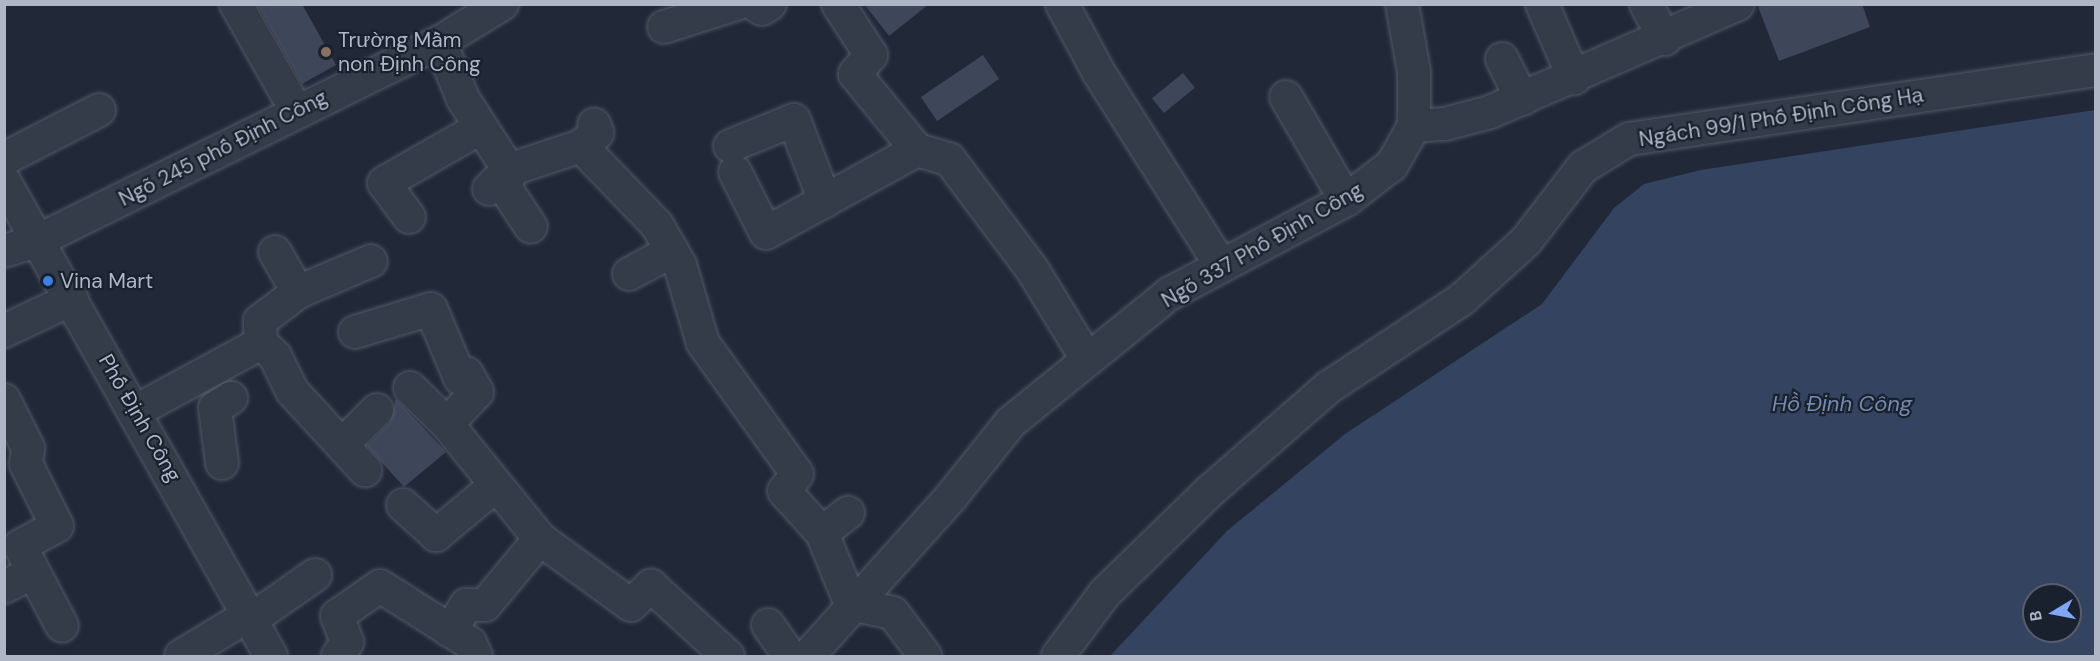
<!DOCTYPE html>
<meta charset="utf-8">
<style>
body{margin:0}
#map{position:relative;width:2100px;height:661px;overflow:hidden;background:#212939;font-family:"DM Sans",sans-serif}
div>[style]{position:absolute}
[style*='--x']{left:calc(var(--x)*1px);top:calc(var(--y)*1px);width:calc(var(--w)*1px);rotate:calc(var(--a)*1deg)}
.water>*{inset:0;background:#344360}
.building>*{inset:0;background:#3d4759;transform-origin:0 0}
.roads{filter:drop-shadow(0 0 2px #525967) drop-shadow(0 0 2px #525967)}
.minor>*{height:32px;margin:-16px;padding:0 16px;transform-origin:16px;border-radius:16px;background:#343b49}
.dots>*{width:16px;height:16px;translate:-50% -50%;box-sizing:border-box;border:3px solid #1a212e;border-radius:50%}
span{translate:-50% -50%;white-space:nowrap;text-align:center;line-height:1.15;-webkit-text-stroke:4.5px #1a212e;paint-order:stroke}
.poi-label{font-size:21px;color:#afb6c6}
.left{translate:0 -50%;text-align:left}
.street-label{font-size:21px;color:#afb6c6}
.water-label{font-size:22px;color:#768aae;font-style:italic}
.frame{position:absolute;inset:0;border:6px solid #afb6c6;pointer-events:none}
.north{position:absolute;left:2022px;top:583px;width:60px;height:60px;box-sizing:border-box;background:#1a212e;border:2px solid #565d6b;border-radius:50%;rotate:260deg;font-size:16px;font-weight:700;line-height:24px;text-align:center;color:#afb6c6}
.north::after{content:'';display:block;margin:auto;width:21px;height:27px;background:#81a6f8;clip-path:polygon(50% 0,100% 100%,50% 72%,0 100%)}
</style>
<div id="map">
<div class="water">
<div style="clip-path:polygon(evenodd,2095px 110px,2095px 656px,1110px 656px,1227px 531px,1345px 434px,1542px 304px,1614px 208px,1644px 184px,1701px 170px,2095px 110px,2034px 595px,2070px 595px,2070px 631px,2034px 631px,2034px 595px)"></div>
</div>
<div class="building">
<div style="clip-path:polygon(257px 4px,302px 4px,336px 65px,302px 84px)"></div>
<div style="clip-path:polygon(864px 4px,929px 4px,889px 36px)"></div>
<div style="clip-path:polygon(1757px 4px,1862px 4px,1870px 27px,1779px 61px)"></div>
<div style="left:983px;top:55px;width:29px;height:75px;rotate:56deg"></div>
<div style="left:1183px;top:73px;width:19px;height:40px;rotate:51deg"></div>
<div style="clip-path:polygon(396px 399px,446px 452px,404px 487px,367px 446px,390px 422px)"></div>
</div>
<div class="roads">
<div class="minor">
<div style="--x:236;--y:4;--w:124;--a:60.5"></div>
<div style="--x:754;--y:4;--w:9;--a:32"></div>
<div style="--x:762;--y:9;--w:9;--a:-32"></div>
<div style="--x:838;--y:4;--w:61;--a:57.1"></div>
<div style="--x:871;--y:55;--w:25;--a:130"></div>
<div style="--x:855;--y:74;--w:98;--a:50.8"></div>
<div style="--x:917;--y:150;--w:33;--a:16"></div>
<div style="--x:949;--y:159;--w:138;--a:53"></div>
<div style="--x:1032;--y:269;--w:105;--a:58.6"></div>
<div style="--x:1062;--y:4;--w:78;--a:61.8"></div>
<div style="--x:1099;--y:73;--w:226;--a:57.6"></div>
<div style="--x:1402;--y:4;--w:69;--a:80"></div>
<div style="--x:1414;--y:72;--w:54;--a:90"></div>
<div style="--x:1542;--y:4;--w:81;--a:66.6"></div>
<div style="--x:1646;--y:4;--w:40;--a:62"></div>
<div style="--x:664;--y:27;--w:76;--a:-17.7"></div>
<div style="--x:440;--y:42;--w:61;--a:68"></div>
<div style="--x:463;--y:99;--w:85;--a:57.1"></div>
<div style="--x:1502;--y:59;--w:45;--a:63.4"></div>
<div style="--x:1286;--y:97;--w:119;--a:59.8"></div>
<div style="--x:581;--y:146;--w:110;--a:46.1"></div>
<div style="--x:657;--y:225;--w:46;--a:60.1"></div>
<div style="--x:680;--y:265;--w:81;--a:73.6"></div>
<div style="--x:703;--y:343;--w:161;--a:54.3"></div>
<div style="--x:797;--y:474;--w:21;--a:127"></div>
<div style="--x:784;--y:491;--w:57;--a:47.9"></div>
<div style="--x:822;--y:533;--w:77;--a:67.8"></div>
<div style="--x:851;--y:604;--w:43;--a:12.1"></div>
<div style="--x:893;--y:613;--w:54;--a:53.3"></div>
<div style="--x:730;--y:146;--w:69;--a:-22.1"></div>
<div style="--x:794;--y:120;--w:87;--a:69.1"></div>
<div style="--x:4;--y:159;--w:107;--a:-27.3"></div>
<div style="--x:509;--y:170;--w:19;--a:99"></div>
<div style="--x:506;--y:189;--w:45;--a:56.7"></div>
<div style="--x:735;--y:172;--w:68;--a:63.1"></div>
<div style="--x:766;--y:233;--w:172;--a:-28.8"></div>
<div style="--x:4;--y:181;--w:545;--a:60.66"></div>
<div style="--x:489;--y:189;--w:28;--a:-44"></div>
<div style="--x:509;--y:170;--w:76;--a:-18.4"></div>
<div style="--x:581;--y:146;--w:21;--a:-39"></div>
<div style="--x:597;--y:133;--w:9;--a:-108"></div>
<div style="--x:409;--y:217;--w:42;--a:-126.3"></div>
<div style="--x:384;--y:183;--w:111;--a:-29.8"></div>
<div style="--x:4;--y:251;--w:37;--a:-17"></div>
<div style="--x:39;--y:240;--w:447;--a:-26.3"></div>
<div style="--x:440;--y:42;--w:73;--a:-31.5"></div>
<div style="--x:275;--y:252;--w:46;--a:60.1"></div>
<div style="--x:629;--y:274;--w:49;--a:-28.1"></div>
<div style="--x:4;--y:331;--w:75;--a:-25.2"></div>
<div style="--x:355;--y:332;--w:79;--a:-16.8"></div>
<div style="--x:431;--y:309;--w:75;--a:67.2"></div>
<div style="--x:460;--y:378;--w:8;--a:-30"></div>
<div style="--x:467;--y:374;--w:21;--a:61"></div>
<div style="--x:477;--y:392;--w:44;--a:133.2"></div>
<div style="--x:261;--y:343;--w:19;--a:43"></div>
<div style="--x:275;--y:356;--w:39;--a:64"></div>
<div style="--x:292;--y:391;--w:108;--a:47.3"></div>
<div style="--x:410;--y:388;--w:52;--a:44.2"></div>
<div style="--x:447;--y:424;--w:148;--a:51"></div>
<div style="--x:540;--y:539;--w:112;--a:36"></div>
<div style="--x:631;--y:605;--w:28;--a:-44"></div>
<div style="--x:651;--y:586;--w:104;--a:42.3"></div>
<div style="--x:4;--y:400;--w:54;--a:63.4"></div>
<div style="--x:28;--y:448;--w:16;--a:97"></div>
<div style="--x:26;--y:464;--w:69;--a:63.4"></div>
<div style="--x:57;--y:526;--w:42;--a:151.6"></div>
<div style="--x:20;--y:546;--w:90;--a:62.3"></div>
<div style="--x:136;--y:411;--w:142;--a:-28.5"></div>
<div style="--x:261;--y:343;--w:22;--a:-93"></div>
<div style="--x:260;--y:321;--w:48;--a:-37.3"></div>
<div style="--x:298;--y:292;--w:79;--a:-23"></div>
<div style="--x:343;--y:444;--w:48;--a:-45"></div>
<div style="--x:222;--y:463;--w:55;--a:-97.3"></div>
<div style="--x:215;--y:408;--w:19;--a:-32"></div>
<div style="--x:403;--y:505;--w:45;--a:42.3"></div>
<div style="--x:436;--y:535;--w:77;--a:-39.7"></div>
<div style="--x:822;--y:533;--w:33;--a:-38"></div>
<div style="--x:4;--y:587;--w:33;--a:-27"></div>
<div style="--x:252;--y:619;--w:77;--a:-34.9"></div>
<div style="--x:768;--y:625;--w:38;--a:55"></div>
<div style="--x:450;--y:631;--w:31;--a:-58"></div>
<div style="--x:466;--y:605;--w:19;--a:0"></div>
<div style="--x:485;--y:605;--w:86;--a:-50.2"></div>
<div style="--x:181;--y:656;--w:79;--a:-31.1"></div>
<div style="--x:338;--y:656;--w:17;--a:-57"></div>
<div style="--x:347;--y:642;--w:28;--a:-111"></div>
<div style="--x:337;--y:616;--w:52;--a:-34.9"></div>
<div style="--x:380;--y:586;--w:107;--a:32.3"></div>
<div style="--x:470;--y:643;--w:14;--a:65"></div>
<div style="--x:808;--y:656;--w:214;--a:-48"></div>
<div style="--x:951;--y:497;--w:96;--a:-51.3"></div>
<div style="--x:1011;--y:422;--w:203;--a:-39"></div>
<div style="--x:1169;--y:294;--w:200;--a:-28"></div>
<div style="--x:1346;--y:200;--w:58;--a:-37.3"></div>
<div style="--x:1392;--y:165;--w:45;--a:-60.6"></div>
<div style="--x:1414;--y:126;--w:31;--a:-4"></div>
<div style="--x:1445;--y:124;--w:47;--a:-14.9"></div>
<div style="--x:1490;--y:112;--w:270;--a:-23.5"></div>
<div style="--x:1058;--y:656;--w:79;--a:-53.3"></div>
<div style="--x:1105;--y:593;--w:146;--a:-44.2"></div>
<div style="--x:1210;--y:491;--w:158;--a:-41.2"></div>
<div style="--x:1329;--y:387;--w:158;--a:-33.4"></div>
<div style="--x:1461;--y:300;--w:88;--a:-42.2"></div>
<div style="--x:1526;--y:241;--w:93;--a:-52.4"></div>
<div style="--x:1583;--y:167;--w:54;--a:-31.3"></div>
<div style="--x:1629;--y:139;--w:472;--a:-8.4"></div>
</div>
</div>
<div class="dots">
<div style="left:326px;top:52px;background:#8d6e63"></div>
<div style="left:48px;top:281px;background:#3f7fe0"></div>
</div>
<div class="poi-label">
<span class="left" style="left:338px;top:52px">Trường Mầm<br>non Định Công</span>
<span class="left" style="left:60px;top:281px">Vina Mart</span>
</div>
<div class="street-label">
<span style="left:1781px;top:117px;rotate:-9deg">Ngách 99/1 Phố Định Công Hạ</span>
<span style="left:223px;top:148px;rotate:-27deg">Ngõ 245 phố Định Công</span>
<span style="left:1262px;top:245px;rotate:-30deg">Ngõ 337 Phố Định Công</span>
<span style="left:140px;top:418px;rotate:60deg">Phố Định Công</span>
</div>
<div class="water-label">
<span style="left:1842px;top:404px">Hồ Định Công</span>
</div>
<div class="frame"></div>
<div class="north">B</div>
</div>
